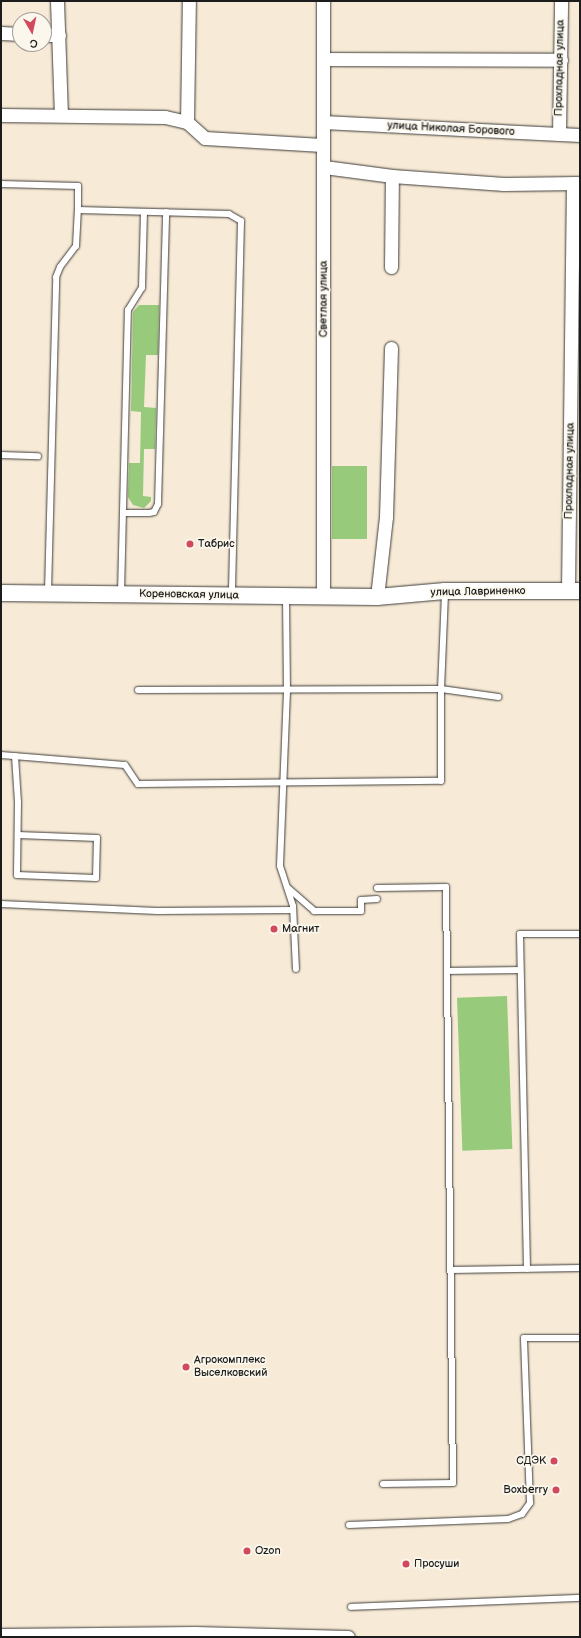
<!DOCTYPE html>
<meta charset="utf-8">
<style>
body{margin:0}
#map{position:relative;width:581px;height:1638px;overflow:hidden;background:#f7ead6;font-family:"Balsamiq Sans",sans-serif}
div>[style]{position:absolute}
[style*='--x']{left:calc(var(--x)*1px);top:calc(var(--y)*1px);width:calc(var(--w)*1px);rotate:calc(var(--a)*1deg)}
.green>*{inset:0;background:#97ca7a;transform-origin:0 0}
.roads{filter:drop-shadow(0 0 1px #3d3b38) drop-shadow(0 0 1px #3d3b38)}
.service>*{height:6px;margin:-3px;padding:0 3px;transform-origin:3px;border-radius:3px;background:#fff}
.minor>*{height:13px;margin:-6.5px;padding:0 6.5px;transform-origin:6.5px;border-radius:6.5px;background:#fff}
.tertiary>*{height:16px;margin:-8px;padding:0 8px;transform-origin:8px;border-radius:8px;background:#fff}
.dots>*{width:11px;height:11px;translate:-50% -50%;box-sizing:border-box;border:2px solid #fbf7ec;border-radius:50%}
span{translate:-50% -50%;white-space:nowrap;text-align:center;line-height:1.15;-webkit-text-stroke:3.5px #fbf7ec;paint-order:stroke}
.street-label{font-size:11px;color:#1c1c1c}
.poi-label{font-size:11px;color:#1c1c1c}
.left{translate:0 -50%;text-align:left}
.right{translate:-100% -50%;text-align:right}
.frame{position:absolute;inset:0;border:2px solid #1c1c1c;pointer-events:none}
.north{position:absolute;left:12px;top:12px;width:40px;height:40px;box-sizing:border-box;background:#fbf7ec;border:1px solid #a29f99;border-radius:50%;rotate:171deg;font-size:11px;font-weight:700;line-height:16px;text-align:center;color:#1c1c1c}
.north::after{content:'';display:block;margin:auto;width:14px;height:18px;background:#d1495b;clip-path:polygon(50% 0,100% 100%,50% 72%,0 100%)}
</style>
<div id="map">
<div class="green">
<div style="clip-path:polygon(139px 305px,159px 305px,158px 355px,146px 355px,144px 407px,156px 408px,155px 449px,144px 449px,143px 496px,151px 497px,151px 501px,144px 508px,133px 505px,128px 497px,129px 463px,140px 463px,141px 412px,131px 411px,133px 312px)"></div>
<div style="left:367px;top:466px;width:73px;height:35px;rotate:90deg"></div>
<div style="left:507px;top:996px;width:153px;height:50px;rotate:88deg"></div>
</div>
<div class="roads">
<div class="service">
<div style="--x:1;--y:184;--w:77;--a:1.5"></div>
<div style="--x:78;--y:186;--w:24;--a:90"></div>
<div style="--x:1;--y:455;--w:37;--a:2"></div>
<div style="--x:123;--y:513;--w:26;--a:0"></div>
<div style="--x:149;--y:513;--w:5;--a:-11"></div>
<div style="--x:154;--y:512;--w:9;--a:-63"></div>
<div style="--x:158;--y:504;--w:292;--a:-88.4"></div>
<div style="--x:48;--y:592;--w:315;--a:-88.5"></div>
<div style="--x:56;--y:277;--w:11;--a:-68"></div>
<div style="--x:60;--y:267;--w:26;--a:-53"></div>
<div style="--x:76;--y:246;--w:36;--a:-87"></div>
<div style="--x:78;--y:210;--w:151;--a:1.5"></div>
<div style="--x:229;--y:214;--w:14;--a:30"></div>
<div style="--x:241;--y:221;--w:373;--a:91.4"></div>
<div style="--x:121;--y:593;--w:283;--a:-88.6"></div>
<div style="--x:128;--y:310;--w:26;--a:-58"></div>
<div style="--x:142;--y:288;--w:76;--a:-88.5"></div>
<div style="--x:286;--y:597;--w:94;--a:89.4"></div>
<div style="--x:287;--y:691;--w:175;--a:92.3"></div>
<div style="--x:280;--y:866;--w:42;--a:72"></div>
<div style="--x:293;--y:906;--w:63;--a:87.3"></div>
<div style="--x:138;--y:690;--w:303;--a:-0.2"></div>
<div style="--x:441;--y:689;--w:58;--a:8"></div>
<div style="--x:1;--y:755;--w:124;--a:4.6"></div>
<div style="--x:125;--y:765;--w:23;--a:56"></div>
<div style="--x:138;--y:784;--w:303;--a:-0.6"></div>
<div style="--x:441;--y:781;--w:92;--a:-90"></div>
<div style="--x:441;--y:689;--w:97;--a:-87.6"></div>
<div style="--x:15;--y:756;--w:46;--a:86.3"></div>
<div style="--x:18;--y:802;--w:73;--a:90.8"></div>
<div style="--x:17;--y:875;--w:79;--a:2.2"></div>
<div style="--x:96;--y:878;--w:40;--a:-88.6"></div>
<div style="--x:97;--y:838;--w:79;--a:-177.8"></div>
<div style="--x:288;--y:888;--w:35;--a:41"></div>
<div style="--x:314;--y:911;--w:47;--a:0"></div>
<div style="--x:361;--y:911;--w:11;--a:-90"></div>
<div style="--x:361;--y:900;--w:16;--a:-4"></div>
<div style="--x:377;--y:888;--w:69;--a:-0.8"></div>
<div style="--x:446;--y:887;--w:596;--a:89.33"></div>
<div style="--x:453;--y:1483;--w:70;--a:179.2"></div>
<div style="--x:1;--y:904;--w:156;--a:2.6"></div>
<div style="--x:157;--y:911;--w:136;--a:-0.4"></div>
<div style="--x:447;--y:971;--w:73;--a:-0.8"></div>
<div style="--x:527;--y:1269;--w:335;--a:-91.2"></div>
<div style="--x:520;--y:934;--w:60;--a:0"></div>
<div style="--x:451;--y:1270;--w:129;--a:-0.9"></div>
<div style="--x:349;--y:1525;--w:159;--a:-2.2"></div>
<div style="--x:508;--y:1519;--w:15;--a:-20"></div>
<div style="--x:522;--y:1514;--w:14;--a:-54"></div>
<div style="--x:530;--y:1503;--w:165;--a:-92.1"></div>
<div style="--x:524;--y:1338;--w:56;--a:0"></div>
<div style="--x:351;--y:1607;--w:229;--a:-2.3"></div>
</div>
<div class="minor">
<div style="--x:57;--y:1;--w:114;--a:88"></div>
<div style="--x:1;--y:33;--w:19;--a:3"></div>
<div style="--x:44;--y:35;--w:15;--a:0"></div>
<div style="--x:323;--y:59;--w:238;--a:0.2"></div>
<div style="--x:1;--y:115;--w:164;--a:0.7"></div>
<div style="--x:165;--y:117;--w:23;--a:13"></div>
<div style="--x:187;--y:122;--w:24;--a:42"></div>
<div style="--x:205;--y:138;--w:117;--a:3.4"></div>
<div style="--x:187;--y:122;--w:121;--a:-89.1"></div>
<div style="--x:323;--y:122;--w:257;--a:2.9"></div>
<div style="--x:559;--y:134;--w:133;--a:-89.1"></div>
<div style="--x:324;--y:167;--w:69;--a:7.5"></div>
<div style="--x:392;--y:176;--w:112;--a:4.1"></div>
<div style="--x:504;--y:184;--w:76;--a:-0.8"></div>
<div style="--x:391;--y:267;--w:91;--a:-89.4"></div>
<div style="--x:568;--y:591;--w:408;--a:-89.3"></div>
<div style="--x:323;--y:597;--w:596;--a:-90"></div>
<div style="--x:377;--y:597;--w:81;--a:-83.6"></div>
<div style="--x:386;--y:517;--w:169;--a:-88.3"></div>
<div style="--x:1;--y:1635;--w:194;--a:-0.6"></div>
<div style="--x:195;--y:1633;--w:153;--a:1.5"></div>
</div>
<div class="tertiary">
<div style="--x:1;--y:593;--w:376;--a:0.6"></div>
<div style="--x:377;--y:597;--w:68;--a:-5"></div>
<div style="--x:445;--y:591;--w:135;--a:0"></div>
</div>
</div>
<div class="dots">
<div style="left:190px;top:544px;background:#d1495b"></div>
<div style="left:274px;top:929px;background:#d1495b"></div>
<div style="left:186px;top:1367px;background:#d1495b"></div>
<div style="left:554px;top:1461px;background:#d1495b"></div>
<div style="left:556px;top:1490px;background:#d1495b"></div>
<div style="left:247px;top:1551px;background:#d1495b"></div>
<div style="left:406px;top:1564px;background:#d1495b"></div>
</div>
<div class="street-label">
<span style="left:560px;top:68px;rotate:-89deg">Прохладная улица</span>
<span style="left:451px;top:129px;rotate:3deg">улица Николая Борового</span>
<span style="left:324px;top:299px;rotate:-90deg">Светлая улица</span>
<span style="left:570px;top:471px;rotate:-89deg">Прохладная улица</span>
<span style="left:478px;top:592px;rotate:-1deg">улица Лавриненко</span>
<span style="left:189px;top:595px;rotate:1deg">Кореновская улица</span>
</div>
<div class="poi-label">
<span class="left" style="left:198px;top:544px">Табрис</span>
<span class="left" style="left:282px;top:929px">Магнит</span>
<span class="left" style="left:194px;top:1367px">Агрокомплекс<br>Выселковский</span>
<span class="right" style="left:546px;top:1461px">СДЭК</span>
<span class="right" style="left:548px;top:1490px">Boxberry</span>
<span class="left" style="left:255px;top:1551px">Ozon</span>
<span class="left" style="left:414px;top:1564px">Просуши</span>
</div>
<div class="frame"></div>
<div class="north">С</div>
</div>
